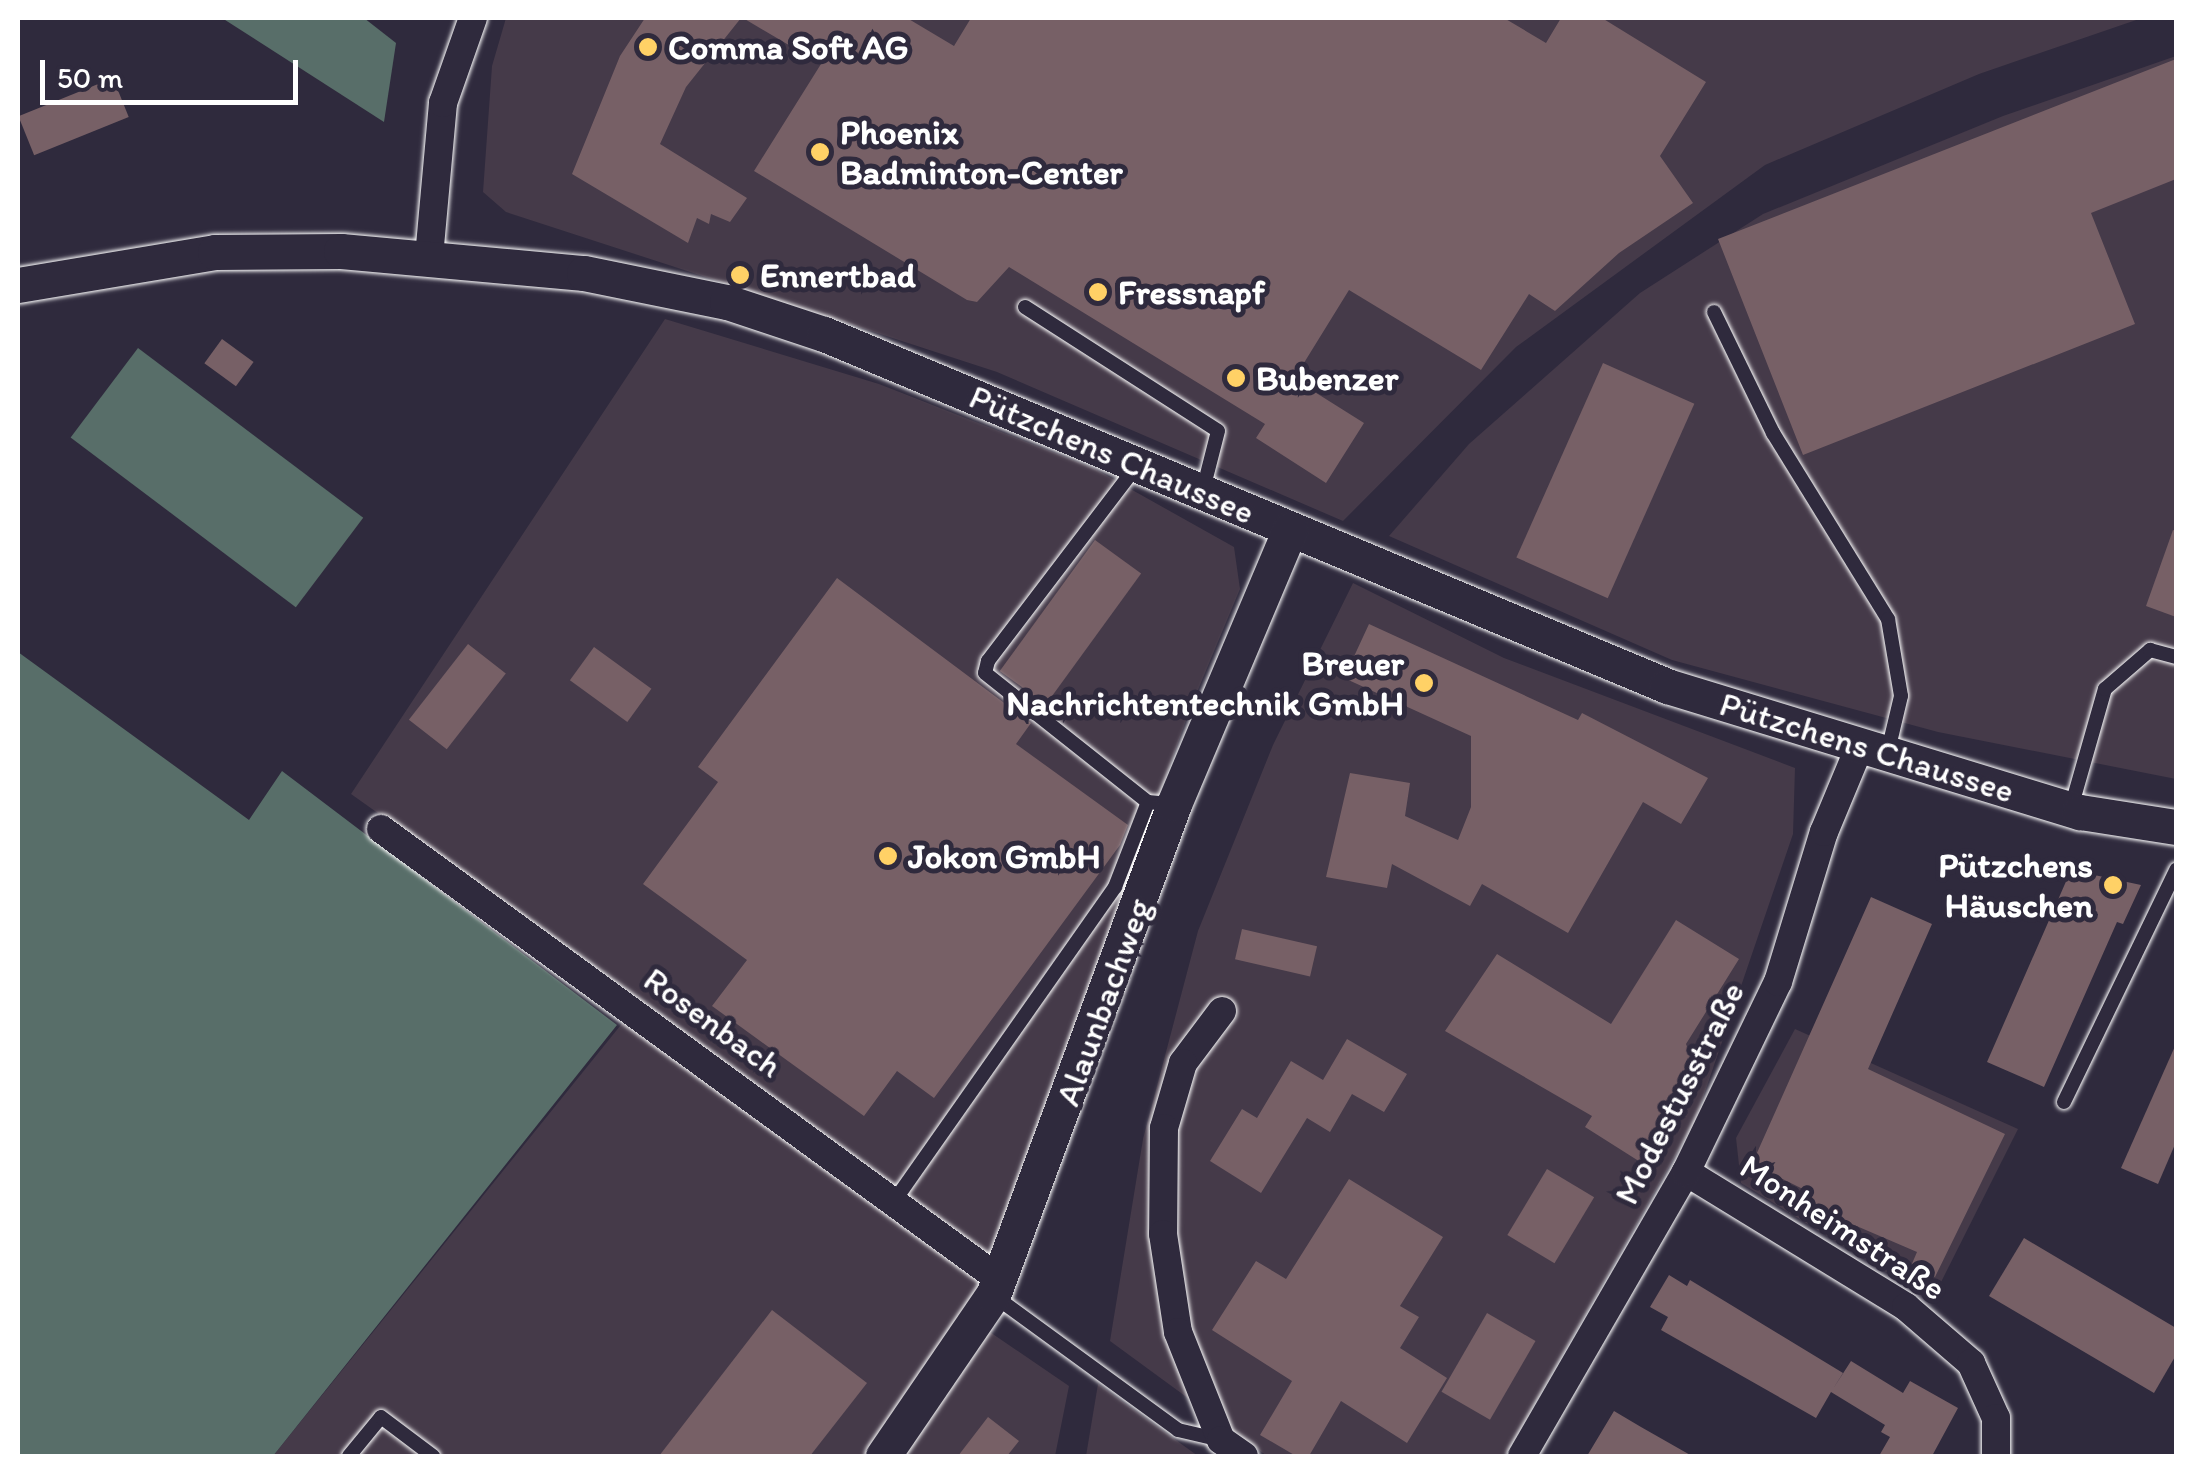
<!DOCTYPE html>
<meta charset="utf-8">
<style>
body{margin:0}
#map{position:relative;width:2194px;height:1474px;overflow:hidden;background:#2f2a3d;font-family:Itim,sans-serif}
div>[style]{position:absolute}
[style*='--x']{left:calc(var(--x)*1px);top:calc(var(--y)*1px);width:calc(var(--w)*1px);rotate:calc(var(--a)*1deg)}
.built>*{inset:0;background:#453a49}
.green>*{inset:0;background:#586e69;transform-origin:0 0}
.building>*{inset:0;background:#776066;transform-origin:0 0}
.roads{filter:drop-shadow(0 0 2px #fff) drop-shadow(0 0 2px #fff)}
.service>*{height:14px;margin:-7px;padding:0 7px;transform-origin:7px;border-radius:7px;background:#2f2a3d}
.minor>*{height:28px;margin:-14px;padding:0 14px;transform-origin:14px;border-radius:14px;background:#2f2a3d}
.tertiary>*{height:35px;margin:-17.5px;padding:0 17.5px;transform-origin:17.5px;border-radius:17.5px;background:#2f2a3d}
.dots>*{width:28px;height:28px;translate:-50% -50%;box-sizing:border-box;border:5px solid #2f2a3d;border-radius:50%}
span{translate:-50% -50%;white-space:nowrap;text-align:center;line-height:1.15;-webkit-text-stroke:10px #2f2a3d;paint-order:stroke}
.poi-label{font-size:35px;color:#fff;font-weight:700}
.left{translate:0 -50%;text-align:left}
.right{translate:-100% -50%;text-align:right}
.street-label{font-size:35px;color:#fff}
.frame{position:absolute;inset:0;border:20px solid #fff;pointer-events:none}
.scale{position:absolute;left:40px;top:60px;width:258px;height:45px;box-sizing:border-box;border:5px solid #fff;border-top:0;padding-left:12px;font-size:30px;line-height:35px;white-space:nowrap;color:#fff;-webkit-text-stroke:8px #2f2a3d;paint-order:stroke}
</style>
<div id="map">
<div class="built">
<div style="clip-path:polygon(506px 18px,2142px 18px,1979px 74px,1765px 165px,1516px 347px,1343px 521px,997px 372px,506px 212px,483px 192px,492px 66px)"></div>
<div style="clip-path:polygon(2176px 56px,2176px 779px,1938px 732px,1672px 660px,1389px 536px,1469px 444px,1640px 293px,1763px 214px,2003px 116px)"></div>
<div style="clip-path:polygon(665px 319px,879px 384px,1093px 468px,1234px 547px,1240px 589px,1190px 709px,995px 1256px,965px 1315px,1069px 1386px,1055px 1456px,273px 1456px,641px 1000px,351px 794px)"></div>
<div style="clip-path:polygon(1353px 583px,1504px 658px,1795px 768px,1793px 834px,1695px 1121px,1505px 1456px,1267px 1456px,1110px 1341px,1143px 1139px,1198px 931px,1273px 745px)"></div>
<div style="clip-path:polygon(1795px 1029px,2018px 1129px,1932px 1300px,1741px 1183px,1736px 1138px)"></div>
<div style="clip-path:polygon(1098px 1384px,1198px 1456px,1086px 1456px)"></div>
</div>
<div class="green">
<div style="clip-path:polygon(222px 18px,364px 18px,396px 43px,384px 122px)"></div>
<div style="left:138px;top:348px;width:282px;height:112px;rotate:37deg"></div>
<div style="clip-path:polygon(18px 652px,249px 820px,282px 771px,617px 1025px,273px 1456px,18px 1456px)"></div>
</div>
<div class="building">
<div style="clip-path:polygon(645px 18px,741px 18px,686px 87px,660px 144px,747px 198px,730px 222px,711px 214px,709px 224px,697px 218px,688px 243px,572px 174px,620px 56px)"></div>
<div style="clip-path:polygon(743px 18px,907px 18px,954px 46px,971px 18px,1504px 18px,1546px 43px,1561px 18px,1602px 18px,1706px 82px,1660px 156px,1693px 203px,1619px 253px,1555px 311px,1529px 294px,1481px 370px,1349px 290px,1294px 379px,1364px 423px,1326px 483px,1256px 438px,1265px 424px,1009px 267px,977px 302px,967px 300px,754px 171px,821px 64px)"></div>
<div style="clip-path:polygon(2176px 59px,2176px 179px,2091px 213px,2135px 324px,1803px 455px,1718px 239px)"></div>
<div style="left:113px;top:78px;width:42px;height:102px;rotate:68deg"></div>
<div style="left:222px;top:339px;width:39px;height:30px;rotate:36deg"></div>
<div style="left:1603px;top:363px;width:100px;height:213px;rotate:24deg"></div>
<div style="clip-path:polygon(2173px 530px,2176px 531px,2176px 617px,2146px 606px)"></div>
<div style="left:1095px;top:540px;width:57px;height:162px;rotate:36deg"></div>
<div style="clip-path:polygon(837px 578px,1031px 723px,1016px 744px,1128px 825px,1120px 845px,934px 1098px,897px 1071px,864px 1116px,712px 1006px,747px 960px,643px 884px,718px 782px,698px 767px)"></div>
<div style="clip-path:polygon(1369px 624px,1578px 720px,1582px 713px,1708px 778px,1681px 824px,1643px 802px,1568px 933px,1482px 884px,1470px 906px,1392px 864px,1387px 888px,1326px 877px,1350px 773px,1410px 783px,1405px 816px,1458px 840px,1471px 807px,1471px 736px,1344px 678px)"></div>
<div style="left:468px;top:644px;width:48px;height:96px;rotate:38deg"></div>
<div style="left:594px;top:647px;width:71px;height:41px;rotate:36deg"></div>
<div style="clip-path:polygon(2071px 870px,2141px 885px,2123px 924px,2117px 922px,2044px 1087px,1987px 1062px)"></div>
<div style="clip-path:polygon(1871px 897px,1932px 924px,1868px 1069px,2005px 1134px,1935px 1277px,1911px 1266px,1917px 1252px,1803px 1203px,1809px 1192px,1752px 1164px)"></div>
<div style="clip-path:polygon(1676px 920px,1739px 959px,1686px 1044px,1695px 1067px,1686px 1117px,1677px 1112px,1645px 1165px,1585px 1127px,1592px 1116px,1445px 1031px,1497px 954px,1611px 1024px)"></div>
<div style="left:1242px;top:929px;width:77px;height:31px;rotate:13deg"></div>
<div style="clip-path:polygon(1347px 1039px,1407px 1074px,1384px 1112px,1352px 1094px,1330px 1132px,1307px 1118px,1261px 1193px,1210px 1161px,1242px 1109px,1257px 1118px,1291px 1061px,1323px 1080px)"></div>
<div style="clip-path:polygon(2176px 1044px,2176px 1142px,2158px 1184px,2121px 1168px)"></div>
<div style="left:1547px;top:1169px;width:55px;height:77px;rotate:31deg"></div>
<div style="clip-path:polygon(1349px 1179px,1443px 1237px,1400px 1306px,1419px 1317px,1400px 1348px,1447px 1378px,1407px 1443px,1341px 1401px,1309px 1456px,1296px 1456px,1260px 1435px,1292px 1381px,1212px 1330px,1256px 1261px,1286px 1279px)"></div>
<div style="clip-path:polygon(2024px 1238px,2176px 1328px,2176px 1355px,2154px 1393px,1989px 1296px)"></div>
<div style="clip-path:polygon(1669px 1275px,1687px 1286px,1690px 1280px,1843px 1373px,1833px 1389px,1851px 1361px,1903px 1393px,1910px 1381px,1958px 1408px,1932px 1456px,1879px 1456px,1890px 1437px,1881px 1432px,1885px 1425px,1831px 1392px,1816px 1418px,1661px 1330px,1668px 1317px,1650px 1307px)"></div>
<div style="clip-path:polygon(772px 1310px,867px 1383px,810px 1456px,659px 1456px)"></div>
<div style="left:1487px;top:1313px;width:56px;height:91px;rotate:30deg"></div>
<div style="clip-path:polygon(1614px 1411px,1641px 1427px,1692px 1456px,1587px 1456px)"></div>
<div style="clip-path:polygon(988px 1417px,1019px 1441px,1007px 1456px,958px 1456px)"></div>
</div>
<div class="roads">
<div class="service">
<div style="--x:1025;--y:307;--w:229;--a:32.7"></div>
<div style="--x:1218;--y:431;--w:61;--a:104.3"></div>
<div style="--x:1714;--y:312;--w:135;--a:64"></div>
<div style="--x:1773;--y:433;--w:219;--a:58.3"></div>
<div style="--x:1888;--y:619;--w:78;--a:80.4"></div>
<div style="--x:1901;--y:696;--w:57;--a:103.3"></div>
<div style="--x:1135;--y:468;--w:243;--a:127.3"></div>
<div style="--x:988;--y:661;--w:12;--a:104"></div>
<div style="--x:985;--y:673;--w:208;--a:38.4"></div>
<div style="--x:1148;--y:802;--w:25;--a:5"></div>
<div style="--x:2071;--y:808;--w:124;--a:-74.1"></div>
<div style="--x:2105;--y:689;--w:60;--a:-40.9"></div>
<div style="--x:2150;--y:650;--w:27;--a:15"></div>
<div style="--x:2064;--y:1102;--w:258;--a:-64.2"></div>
<div style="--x:895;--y:1200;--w:383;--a:-54.9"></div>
<div style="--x:1115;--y:887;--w:91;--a:-68.8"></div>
<div style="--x:993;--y:1295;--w:229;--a:36.1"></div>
<div style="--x:1178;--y:1430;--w:44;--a:13.1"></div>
<div style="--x:349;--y:1456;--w:50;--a:-50.6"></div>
<div style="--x:381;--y:1417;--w:65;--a:36.9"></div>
</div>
<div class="minor">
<div style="--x:429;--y:257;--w:155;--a:-84.8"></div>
<div style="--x:443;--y:103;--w:90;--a:-70.6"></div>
<div style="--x:381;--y:829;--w:764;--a:36.06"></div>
<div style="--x:1222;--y:1011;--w:65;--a:126.9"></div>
<div style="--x:1183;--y:1063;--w:68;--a:106.3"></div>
<div style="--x:1164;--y:1128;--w:106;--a:90.5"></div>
<div style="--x:1163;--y:1234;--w:99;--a:81.3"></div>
<div style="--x:1178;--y:1332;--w:116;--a:68.3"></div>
<div style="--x:1221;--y:1440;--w:28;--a:35"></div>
<div style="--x:1686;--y:1172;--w:258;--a:31.5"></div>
<div style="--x:1906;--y:1307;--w:86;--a:40.7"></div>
<div style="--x:1971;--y:1363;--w:60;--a:65.6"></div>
<div style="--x:1996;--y:1418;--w:38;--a:90"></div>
<div style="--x:1522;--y:1456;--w:328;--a:-60"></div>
<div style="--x:1686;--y:1172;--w:211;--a:-64.2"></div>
<div style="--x:1778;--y:982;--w:157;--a:-73"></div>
<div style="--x:1824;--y:832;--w:96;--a:-67.4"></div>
</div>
<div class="tertiary">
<div style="--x:18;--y:285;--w:200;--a:-9.5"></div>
<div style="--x:215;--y:252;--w:126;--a:-0.5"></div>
<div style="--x:341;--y:251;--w:244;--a:5.2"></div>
<div style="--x:584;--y:273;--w:146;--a:11.5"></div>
<div style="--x:727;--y:302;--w:102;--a:18.3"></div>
<div style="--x:824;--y:334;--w:914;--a:22.66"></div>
<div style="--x:1667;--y:686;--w:432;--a:17"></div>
<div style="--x:2080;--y:812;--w:97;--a:8.9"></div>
<div style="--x:883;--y:1456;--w:195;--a:-55.7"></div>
<div style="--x:993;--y:1295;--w:523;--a:-69.76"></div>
<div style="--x:1174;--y:804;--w:298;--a:-67.1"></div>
</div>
</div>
<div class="dots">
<div style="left:648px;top:47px;background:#ffd166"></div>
<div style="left:820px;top:152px;background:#ffd166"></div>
<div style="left:740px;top:275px;background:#ffd166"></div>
<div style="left:1098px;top:292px;background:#ffd166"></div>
<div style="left:1236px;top:378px;background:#ffd166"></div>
<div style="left:1424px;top:683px;background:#ffd166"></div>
<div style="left:888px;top:856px;background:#ffd166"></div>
<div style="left:2113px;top:885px;background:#ffd166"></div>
</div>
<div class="poi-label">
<span class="left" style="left:668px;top:47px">Comma Soft AG</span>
<span class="left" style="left:840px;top:152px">Phoenix<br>Badminton-Center</span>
<span class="left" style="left:760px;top:275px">Ennertbad</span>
<span class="left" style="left:1118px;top:292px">Fressnapf</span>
<span class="left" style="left:1256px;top:378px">Bubenzer</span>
<span class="right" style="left:1404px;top:683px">Breuer<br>Nachrichtentechnik GmbH</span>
<span class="left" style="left:908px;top:856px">Jokon GmbH</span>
<span class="right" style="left:2093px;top:885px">Pützchens<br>Häuschen</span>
</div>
<div class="street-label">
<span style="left:1112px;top:454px;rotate:23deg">Pützchens Chaussee</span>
<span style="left:1867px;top:747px;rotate:17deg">Pützchens Chaussee</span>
<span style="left:1103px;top:1002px;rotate:-70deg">Alaunbachweg</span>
<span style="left:713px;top:1022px;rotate:36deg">Rosenbach</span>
<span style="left:1679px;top:1093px;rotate:-63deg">Modestusstraße</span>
<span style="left:1843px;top:1227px;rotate:33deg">Monheimstraße</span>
</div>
<div class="frame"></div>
<div class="scale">50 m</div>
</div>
